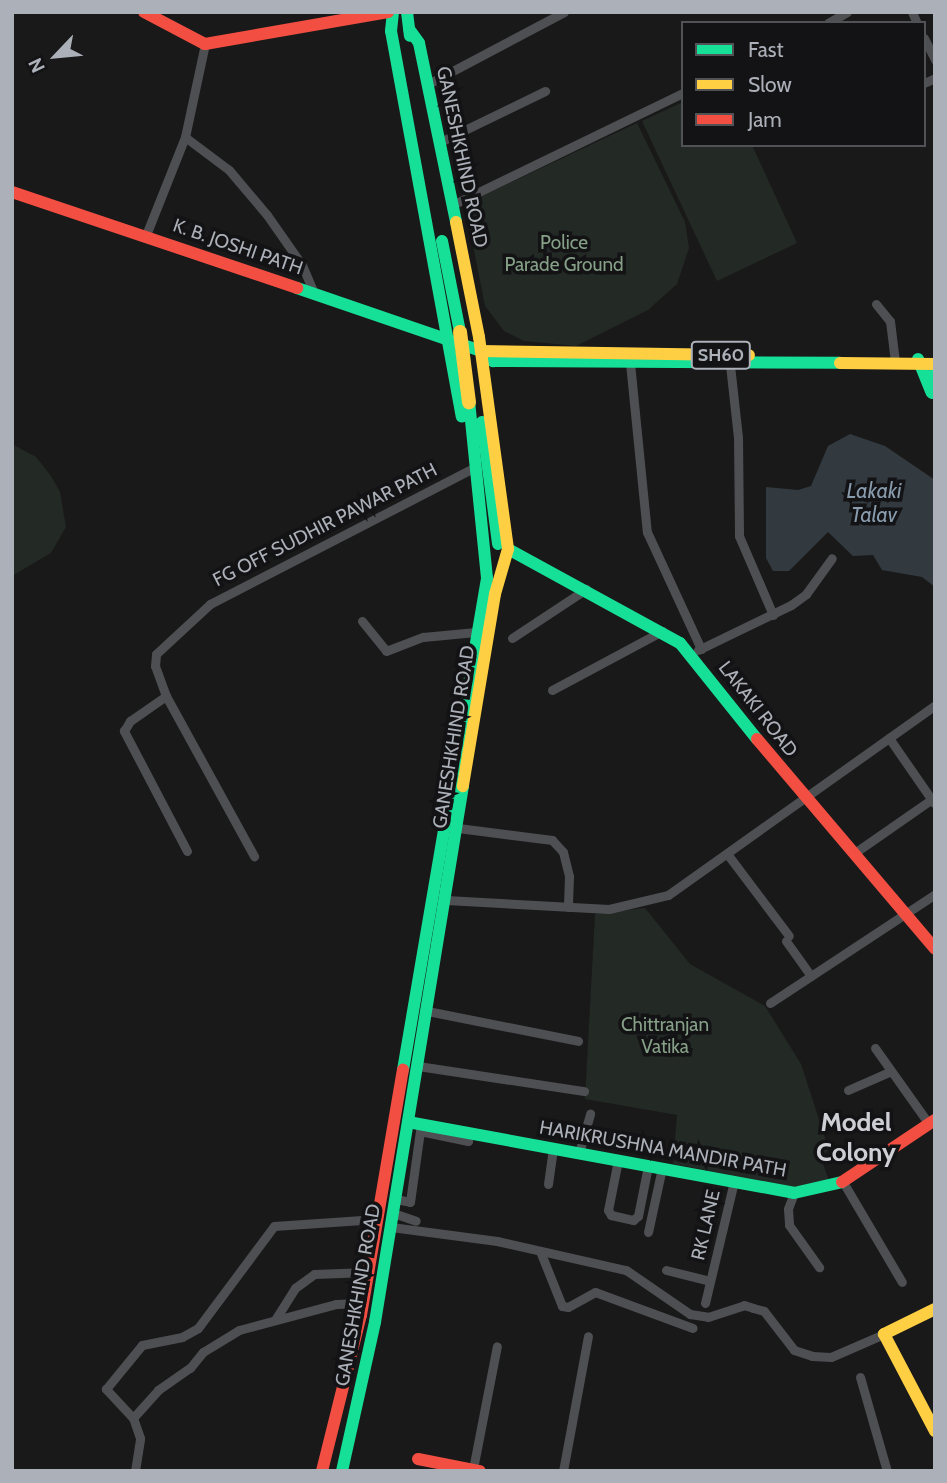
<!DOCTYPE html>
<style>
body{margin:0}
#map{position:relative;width:947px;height:1483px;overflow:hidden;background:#191919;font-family:Cabin,sans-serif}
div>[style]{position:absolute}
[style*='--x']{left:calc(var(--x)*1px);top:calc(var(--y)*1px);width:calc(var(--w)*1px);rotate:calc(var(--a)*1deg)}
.green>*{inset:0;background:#232924}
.water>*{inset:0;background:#323a3f}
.street>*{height:9px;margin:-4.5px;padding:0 4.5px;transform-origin:4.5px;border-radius:4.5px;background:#4e4f52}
.fast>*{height:12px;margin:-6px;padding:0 6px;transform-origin:6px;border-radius:6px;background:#16e098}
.slow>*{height:12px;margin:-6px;padding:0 6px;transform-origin:6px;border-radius:6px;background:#ffcf43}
.jam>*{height:12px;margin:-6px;padding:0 6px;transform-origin:6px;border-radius:6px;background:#f24e42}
.slow-bridge>*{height:14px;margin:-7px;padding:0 7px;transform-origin:7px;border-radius:7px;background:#ffcf43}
span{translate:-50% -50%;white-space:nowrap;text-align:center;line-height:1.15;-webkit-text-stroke:7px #131315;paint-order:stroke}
.shield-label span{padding:2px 5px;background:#131315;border:2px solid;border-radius:5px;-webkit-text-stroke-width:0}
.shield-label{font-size:18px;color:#acb0b8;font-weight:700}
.street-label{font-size:19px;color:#acb0b8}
.park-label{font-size:19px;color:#86a088}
.water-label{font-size:21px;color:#889cae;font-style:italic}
.district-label{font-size:26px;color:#cdcfd5;font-weight:700}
.frame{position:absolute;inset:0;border:14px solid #acb0b8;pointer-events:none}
.legend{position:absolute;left:681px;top:21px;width:245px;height:126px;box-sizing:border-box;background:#131315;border:2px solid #505256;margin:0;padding:9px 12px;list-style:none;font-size:21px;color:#acb0b8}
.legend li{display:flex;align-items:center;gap:14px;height:35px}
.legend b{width:35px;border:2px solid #505256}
.north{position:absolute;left:21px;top:21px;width:70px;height:70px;-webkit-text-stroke:5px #131315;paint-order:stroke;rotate:244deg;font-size:19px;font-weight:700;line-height:28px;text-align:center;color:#acb0b8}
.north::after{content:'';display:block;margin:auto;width:24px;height:32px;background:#acb0b8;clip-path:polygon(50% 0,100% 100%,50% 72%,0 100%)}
</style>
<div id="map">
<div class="green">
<div style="clip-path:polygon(683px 102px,683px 145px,752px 145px,797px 243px,717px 281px,642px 121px)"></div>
<div style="clip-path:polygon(637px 123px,685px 222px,689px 248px,677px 284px,648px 310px,576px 346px,524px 341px,504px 331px,485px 306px,465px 204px)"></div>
<div style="clip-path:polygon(12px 444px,36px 457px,51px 476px,60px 492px,66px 527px,51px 553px,12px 576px)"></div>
<div style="clip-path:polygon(645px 908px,690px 964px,765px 1006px,801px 1064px,829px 1150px,820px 1155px,829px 1181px,795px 1187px,673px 1164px,677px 1115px,585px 1099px,595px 914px)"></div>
</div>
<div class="water">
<div style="clip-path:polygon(850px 434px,885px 446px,935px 480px,935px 587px,922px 577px,882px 570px,873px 555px,853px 556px,828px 532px,789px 571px,773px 571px,766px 558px,766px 487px,798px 490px,811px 486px,828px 446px)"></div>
</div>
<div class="street">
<div style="--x:912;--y:12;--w:12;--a:66"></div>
<div style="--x:828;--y:23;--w:22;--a:-30"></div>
<div style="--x:924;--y:38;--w:25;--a:63"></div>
<div style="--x:924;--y:83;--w:12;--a:-24"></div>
<div style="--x:428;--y:84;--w:154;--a:-27.9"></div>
<div style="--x:185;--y:137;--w:55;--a:36.9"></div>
<div style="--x:229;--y:170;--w:59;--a:49.8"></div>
<div style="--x:267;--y:215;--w:61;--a:55"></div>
<div style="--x:302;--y:265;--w:30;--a:67"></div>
<div style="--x:440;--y:142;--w:117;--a:-25.9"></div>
<div style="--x:452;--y:205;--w:257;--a:-25.9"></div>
<div style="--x:146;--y:235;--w:105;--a:-68.3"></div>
<div style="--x:185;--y:137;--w:95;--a:-77.9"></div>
<div style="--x:876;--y:304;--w:22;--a:51"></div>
<div style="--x:890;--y:321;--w:38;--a:83"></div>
<div style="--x:630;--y:363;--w:170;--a:84.3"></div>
<div style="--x:647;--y:532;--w:129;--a:65.2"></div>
<div style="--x:730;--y:365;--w:72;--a:83.7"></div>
<div style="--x:738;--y:437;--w:99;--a:89.4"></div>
<div style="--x:739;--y:536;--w:86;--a:66.7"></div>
<div style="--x:362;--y:621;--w:38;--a:51"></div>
<div style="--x:386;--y:651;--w:40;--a:-21"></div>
<div style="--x:423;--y:637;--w:53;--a:-5.4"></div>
<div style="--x:512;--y:638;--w:89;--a:-33.5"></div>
<div style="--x:698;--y:650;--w:103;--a:-25.8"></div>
<div style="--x:791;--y:605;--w:19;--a:-36"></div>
<div style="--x:806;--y:594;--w:44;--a:-54.2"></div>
<div style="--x:552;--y:690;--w:125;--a:-28.2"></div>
<div style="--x:166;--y:696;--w:183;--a:61.2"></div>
<div style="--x:889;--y:738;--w:79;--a:55.3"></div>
<div style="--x:458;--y:828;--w:95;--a:7.3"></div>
<div style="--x:552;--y:840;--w:16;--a:47"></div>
<div style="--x:563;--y:852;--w:25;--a:76"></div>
<div style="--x:569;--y:876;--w:31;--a:92"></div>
<div style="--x:187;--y:851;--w:136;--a:-117.7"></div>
<div style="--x:124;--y:731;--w:12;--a:-59"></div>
<div style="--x:130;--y:721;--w:44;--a:-34.8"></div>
<div style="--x:166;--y:696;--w:32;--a:-110"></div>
<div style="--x:155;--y:666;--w:12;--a:-85"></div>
<div style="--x:156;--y:654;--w:74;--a:-42.8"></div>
<div style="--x:210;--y:604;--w:292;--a:-27.3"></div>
<div style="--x:853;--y:854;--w:100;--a:-34.8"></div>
<div style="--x:728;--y:855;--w:101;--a:53"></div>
<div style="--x:446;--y:900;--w:163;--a:3.2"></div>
<div style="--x:609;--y:909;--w:61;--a:-13.3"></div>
<div style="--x:668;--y:895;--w:328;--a:-35.4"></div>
<div style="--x:786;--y:941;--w:43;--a:54.5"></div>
<div style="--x:770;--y:1003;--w:198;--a:-33.4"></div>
<div style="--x:427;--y:1011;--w:154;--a:11.2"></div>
<div style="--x:875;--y:1048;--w:93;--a:54.6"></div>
<div style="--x:418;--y:1066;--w:168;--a:8.6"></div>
<div style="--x:848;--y:1090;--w:47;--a:-23.8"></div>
<div style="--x:579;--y:1153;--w:41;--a:-74.2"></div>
<div style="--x:618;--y:1160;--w:51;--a:101.3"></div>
<div style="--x:608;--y:1210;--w:6;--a:59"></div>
<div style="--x:611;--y:1215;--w:23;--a:13"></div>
<div style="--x:633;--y:1220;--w:6;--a:-39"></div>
<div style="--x:638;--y:1216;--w:51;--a:-78.7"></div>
<div style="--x:843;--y:1182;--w:116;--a:59.5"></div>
<div style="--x:548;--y:1184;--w:36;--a:-82"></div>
<div style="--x:794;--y:1193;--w:17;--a:111"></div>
<div style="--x:788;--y:1209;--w:16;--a:86"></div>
<div style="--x:789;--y:1225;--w:52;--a:54.5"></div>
<div style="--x:396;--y:1199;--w:14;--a:12"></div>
<div style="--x:410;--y:1202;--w:72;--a:-82"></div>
<div style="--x:420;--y:1131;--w:49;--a:11.8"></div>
<div style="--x:468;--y:1141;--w:8;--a:-90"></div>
<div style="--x:393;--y:1213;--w:24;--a:19"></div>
<div style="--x:391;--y:1227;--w:107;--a:7.5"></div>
<div style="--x:497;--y:1241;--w:132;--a:12.7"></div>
<div style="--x:626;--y:1270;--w:78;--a:34.5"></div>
<div style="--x:690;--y:1314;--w:18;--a:9"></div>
<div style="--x:708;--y:1317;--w:38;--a:-18"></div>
<div style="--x:744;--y:1305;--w:9;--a:18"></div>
<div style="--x:753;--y:1308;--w:11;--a:15"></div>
<div style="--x:764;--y:1311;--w:49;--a:52.4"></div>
<div style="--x:794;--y:1350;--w:19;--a:18"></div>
<div style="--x:812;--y:1356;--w:19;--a:3"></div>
<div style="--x:831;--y:1357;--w:58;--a:-23.5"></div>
<div style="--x:648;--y:1232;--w:66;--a:-77.7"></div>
<div style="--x:540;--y:1251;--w:59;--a:68.2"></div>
<div style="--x:562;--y:1306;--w:6;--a:9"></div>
<div style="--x:568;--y:1307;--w:31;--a:-29"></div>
<div style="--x:595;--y:1292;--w:104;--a:20.2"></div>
<div style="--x:666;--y:1270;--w:45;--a:14"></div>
<div style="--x:705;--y:1303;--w:125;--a:-76.6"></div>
<div style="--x:275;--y:1320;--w:38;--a:-58"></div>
<div style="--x:295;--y:1288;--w:24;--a:-36"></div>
<div style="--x:314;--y:1274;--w:54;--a:-2.1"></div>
<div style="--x:860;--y:1377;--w:98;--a:74"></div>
<div style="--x:133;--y:1418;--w:40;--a:-133"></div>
<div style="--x:106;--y:1389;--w:57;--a:-50.7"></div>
<div style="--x:142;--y:1345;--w:41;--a:-11.3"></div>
<div style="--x:182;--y:1337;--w:18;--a:-29"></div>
<div style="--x:198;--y:1328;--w:127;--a:-53.3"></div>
<div style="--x:274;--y:1226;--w:103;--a:-3.9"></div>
<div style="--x:473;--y:1469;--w:125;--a:-79"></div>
<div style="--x:135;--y:1471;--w:33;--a:-81"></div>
<div style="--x:140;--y:1438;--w:21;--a:-109"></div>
<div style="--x:133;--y:1418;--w:38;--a:-48"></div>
<div style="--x:158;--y:1390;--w:39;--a:-35"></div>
<div style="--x:190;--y:1368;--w:21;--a:-51"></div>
<div style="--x:203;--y:1352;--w:42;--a:-31.4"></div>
<div style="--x:239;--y:1330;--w:100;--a:-15"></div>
<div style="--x:336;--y:1304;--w:27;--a:-2"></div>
<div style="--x:563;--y:1471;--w:137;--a:-79.5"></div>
</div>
<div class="fast">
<div style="--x:393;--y:12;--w:19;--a:96"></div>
<div style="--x:391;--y:31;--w:392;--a:79.6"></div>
<div style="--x:407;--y:12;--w:24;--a:83"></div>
<div style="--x:409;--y:29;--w:17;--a:54"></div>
<div style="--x:419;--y:43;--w:183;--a:78.3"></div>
<div style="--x:442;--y:241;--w:93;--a:78.8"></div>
<div style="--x:297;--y:288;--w:194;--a:18.9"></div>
<div style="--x:481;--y:351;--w:16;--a:40"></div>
<div style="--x:493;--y:361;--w:347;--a:0.3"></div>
<div style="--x:918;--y:359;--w:35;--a:68"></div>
<div style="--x:932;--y:393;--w:22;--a:-82"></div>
<div style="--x:482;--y:422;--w:123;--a:82.5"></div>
<div style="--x:508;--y:549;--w:196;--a:28.7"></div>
<div style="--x:680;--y:643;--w:123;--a:51.3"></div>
<div style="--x:403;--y:1070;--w:499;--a:-80.3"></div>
<div style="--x:487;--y:578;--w:177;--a:-95.8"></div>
<div style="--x:408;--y:1122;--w:392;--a:10.4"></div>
<div style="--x:794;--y:1193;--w:49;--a:-12.9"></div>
<div style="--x:342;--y:1471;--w:153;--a:-77.5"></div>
<div style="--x:375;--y:1322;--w:543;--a:-80.68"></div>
</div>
<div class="slow">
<div style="--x:456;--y:222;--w:117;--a:78.7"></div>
<div style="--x:479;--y:337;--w:214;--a:82.2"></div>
<div style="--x:508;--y:549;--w:47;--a:106.1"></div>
<div style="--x:495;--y:594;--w:195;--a:99.5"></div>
<div style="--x:481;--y:351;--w:268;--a:0.9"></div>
<div style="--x:840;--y:363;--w:95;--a:0.6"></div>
<div style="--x:935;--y:1309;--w:57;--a:153.9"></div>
<div style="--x:884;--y:1334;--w:110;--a:62.3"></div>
</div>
<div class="jam">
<div style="--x:144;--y:12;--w:69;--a:27.7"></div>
<div style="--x:205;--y:44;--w:186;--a:-9.9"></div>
<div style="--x:12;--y:192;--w:301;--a:18.6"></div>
<div style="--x:757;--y:739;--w:275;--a:49.7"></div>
<div style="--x:842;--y:1182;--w:112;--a:-33.7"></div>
<div style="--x:418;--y:1459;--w:63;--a:11"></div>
<div style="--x:322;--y:1471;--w:161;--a:-76"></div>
<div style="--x:361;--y:1315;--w:249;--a:-80.3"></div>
</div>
<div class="slow-bridge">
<div style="--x:460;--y:332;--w:71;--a:82.7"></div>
</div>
<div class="shield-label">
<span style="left:721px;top:355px">SH60</span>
</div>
<div class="street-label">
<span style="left:462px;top:157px;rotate:78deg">GANESHKHIND ROAD</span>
<span style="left:238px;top:247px;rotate:19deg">K. B. JOSHI PATH</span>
<span style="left:325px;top:525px;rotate:-27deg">FG OFF SUDHIR PAWAR PATH</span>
<span style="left:758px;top:709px;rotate:52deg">LAKAKI ROAD</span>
<span style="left:454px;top:737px;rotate:-81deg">GANESHKHIND ROAD</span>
<span style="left:663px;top:1149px;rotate:10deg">HARIKRUSHNA MANDIR PATH</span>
<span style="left:706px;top:1225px;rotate:-77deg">RK LANE</span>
<span style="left:358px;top:1295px;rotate:-80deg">GANESHKHIND ROAD</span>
</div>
<div class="park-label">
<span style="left:564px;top:254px">Police<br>Parade Ground</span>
<span style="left:665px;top:1036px">Chittranjan<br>Vatika</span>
</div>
<div class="water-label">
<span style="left:874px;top:503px">Lakaki<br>Talav</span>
</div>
<div class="district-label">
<span style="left:856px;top:1138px">Model<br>Colony</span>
</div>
<div class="frame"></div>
<ul class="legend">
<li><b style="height:9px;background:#16e098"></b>Fast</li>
<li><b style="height:9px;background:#ffcf43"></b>Slow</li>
<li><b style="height:9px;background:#f24e42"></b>Jam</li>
</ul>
<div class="north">N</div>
</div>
